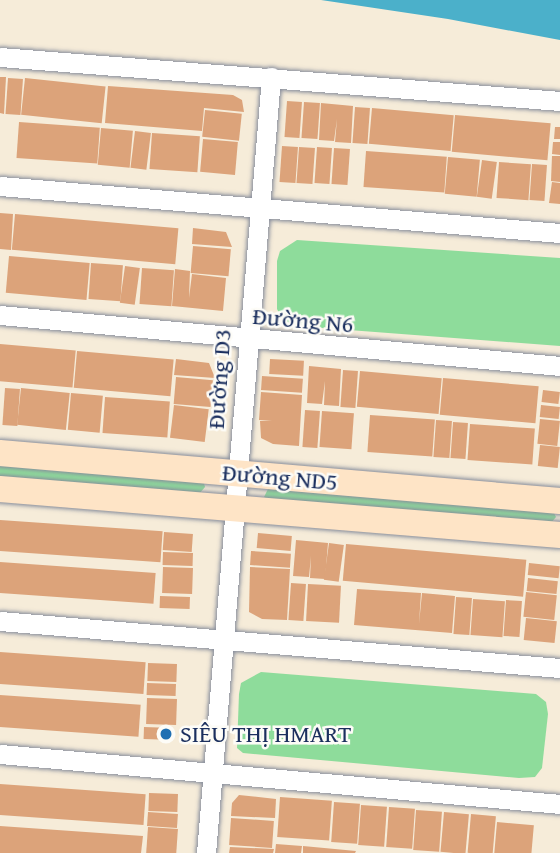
<!DOCTYPE html>
<meta charset="utf-8">
<style>
body{margin:0}
#map{position:relative;width:560px;height:853px;overflow:hidden;background:#f6ecd9;font-family:"Gentium Book Plus",serif}
div>[style]{position:absolute}
[style*='--x']{left:calc(var(--x)*1px);top:calc(var(--y)*1px);width:calc(var(--w)*1px);rotate:calc(var(--a)*1deg)}
.green>*{inset:0;background:#8edc9b}
.water>*{inset:0;background:#4bb0ca}
.building>*{inset:0;background:#dca37a;transform-origin:0 0}
.roads{filter:drop-shadow(0 0 2px #888e9c) drop-shadow(0 0 2px #888e9c)}
.street>*{height:19px;margin:-9.5px;padding:0 9.5px;transform-origin:9.5px;border-radius:9.5px;background:#fff}
.secondary>*{height:26px;margin:-13px;padding:0 13px;transform-origin:13px;border-radius:13px;background:#fee4c6}
.dots>*{width:19px;height:19px;translate:-50% -50%;box-sizing:border-box;border:4px solid #fdfcf7;border-radius:50%}
span{translate:-50% -50%;white-space:nowrap;text-align:center;line-height:1.15;-webkit-text-stroke:5px #fdfcf7;paint-order:stroke}
.street-label{font-size:24px;color:#1b2f5e}
.poi-label{font-size:24px;color:#1b2f5e}
.left{translate:0 -50%;text-align:left}
</style>
<div id="map">
<div class="green">
<div style="clip-path:polygon(297px 240px,560px 258px,560px 346px,296px 326px,282px 319px,277px 309px,277px 261px,280px 251px)"></div>
<div style="clip-path:polygon(0 464px,204px 483px,205px 487px,199px 494px,0 478px)"></div>
<div style="clip-path:polygon(268px 489px,554px 513px,556px 517px,550px 524px,268px 500px,264px 497px)"></div>
<div style="clip-path:polygon(261px 672px,536px 694px,546px 702px,548px 714px,542px 768px,535px 777px,519px 778px,243px 753px,237px 748px,239px 694px,241px 683px)"></div>
</div>
<div class="water">
<div style="clip-path:polygon(321px 0,560px 0,560px 40px,448px 19px)"></div>
</div>
<div class="building">
<div style="clip-path:polygon(0 77px,6px 77px,4px 114px,0 113px)"></div>
<div style="left:8px;top:78px;width:15px;height:36px;rotate:4deg"></div>
<div style="left:25px;top:78px;width:81px;height:37px;rotate:6deg"></div>
<div style="clip-path:polygon(108px 86px,233px 95px,242px 100px,244px 112px,204px 108px,202px 131px,105px 123px)"></div>
<div style="left:287px;top:101px;width:15px;height:36px;rotate:4deg"></div>
<div style="left:304px;top:102px;width:16px;height:36px;rotate:4deg"></div>
<div style="clip-path:polygon(321px 103px,353px 106px,351px 143px,335px 142px,337px 119px,334px 141px,319px 140px)"></div>
<div style="left:355px;top:107px;width:15px;height:36px;rotate:4deg"></div>
<div style="left:372px;top:108px;width:82px;height:36px;rotate:5deg"></div>
<div style="left:205px;top:110px;width:37px;height:27px;rotate:6deg"></div>
<div style="left:455px;top:115px;width:96px;height:37px;rotate:5deg"></div>
<div style="left:19px;top:122px;width:81px;height:36px;rotate:4deg"></div>
<div style="clip-path:polygon(555px 127px,560px 127px,560px 139px,554px 139px)"></div>
<div style="left:101px;top:128px;width:32px;height:37px;rotate:5deg"></div>
<div style="left:135px;top:131px;width:16px;height:37px;rotate:7deg"></div>
<div style="left:152px;top:133px;width:48px;height:36px;rotate:4deg"></div>
<div style="left:203px;top:139px;width:35px;height:33px;rotate:5deg"></div>
<div style="clip-path:polygon(553px 142px,560px 142px,560px 155px,552px 154px)"></div>
<div style="left:282px;top:146px;width:16px;height:36px;rotate:4deg"></div>
<div style="left:299px;top:147px;width:16px;height:36px;rotate:4deg"></div>
<div style="left:317px;top:147px;width:15px;height:36px;rotate:4deg"></div>
<div style="left:334px;top:148px;width:16px;height:36px;rotate:4deg"></div>
<div style="left:366px;top:151px;width:81px;height:36px;rotate:4deg"></div>
<div style="clip-path:polygon(552px 156px,560px 156px,560px 182px,551px 181px)"></div>
<div style="left:448px;top:157px;width:32px;height:37px;rotate:5deg"></div>
<div style="left:482px;top:160px;width:15px;height:37px;rotate:8deg"></div>
<div style="left:499px;top:162px;width:32px;height:36px;rotate:4deg"></div>
<div style="left:532px;top:164px;width:15px;height:36px;rotate:4deg"></div>
<div style="clip-path:polygon(552px 182px,560px 183px,560px 204px,549px 203px)"></div>
<div style="clip-path:polygon(0 213px,13px 214px,11px 250px,0 249px)"></div>
<div style="left:15px;top:214px;width:164px;height:36px;rotate:5deg"></div>
<div style="clip-path:polygon(193px 228px,226px 232px,232px 247px,192px 244px)"></div>
<div style="left:193px;top:246px;width:38px;height:27px;rotate:5deg"></div>
<div style="left:9px;top:256px;width:81px;height:37px;rotate:5deg"></div>
<div style="left:91px;top:263px;width:32px;height:36px;rotate:4deg"></div>
<div style="left:125px;top:266px;width:15px;height:37px;rotate:8deg"></div>
<div style="left:142px;top:268px;width:32px;height:36px;rotate:4deg"></div>
<div style="clip-path:polygon(175px 269px,190px 271px,189px 298px,192px 274px,226px 278px,223px 311px,172px 306px)"></div>
<div style="left:0;top:344px;width:76px;height:37px;rotate:5deg"></div>
<div style="left:77px;top:351px;width:97px;height:37px;rotate:5deg"></div>
<div style="clip-path:polygon(176px 359px,209px 363px,215px 378px,174px 375px)"></div>
<div style="left:270px;top:359px;width:34px;height:15px;rotate:3deg"></div>
<div style="clip-path:polygon(309px 366px,341px 369px,339px 406px,324px 405px,325px 381px,322px 404px,307px 403px)"></div>
<div style="left:343px;top:370px;width:15px;height:37px;rotate:4deg"></div>
<div style="left:360px;top:371px;width:82px;height:36px;rotate:5deg"></div>
<div style="left:262px;top:376px;width:41px;height:14px;rotate:4deg"></div>
<div style="left:176px;top:377px;width:37px;height:27px;rotate:5deg"></div>
<div style="left:443px;top:378px;width:96px;height:37px;rotate:5deg"></div>
<div style="left:5px;top:388px;width:15px;height:37px;rotate:4deg"></div>
<div style="left:21px;top:388px;width:49px;height:37px;rotate:6deg"></div>
<div style="left:543px;top:390px;width:17px;height:12px;rotate:7deg"></div>
<div style="clip-path:polygon(261px 392px,302px 395px,299px 446px,273px 444px,261px 438px,260px 421px,272px 421px,259px 420px)"></div>
<div style="left:71px;top:393px;width:32px;height:37px;rotate:5deg"></div>
<div style="left:105px;top:397px;width:65px;height:36px;rotate:4deg"></div>
<div style="left:174px;top:405px;width:35px;height:33px;rotate:7deg"></div>
<div style="left:541px;top:405px;width:19px;height:12px;rotate:6deg"></div>
<div style="left:305px;top:410px;width:15px;height:37px;rotate:4deg"></div>
<div style="left:322px;top:411px;width:32px;height:36px;rotate:4deg"></div>
<div style="left:370px;top:415px;width:65px;height:37px;rotate:4deg"></div>
<div style="left:540px;top:419px;width:20px;height:25px;rotate:6deg"></div>
<div style="left:436px;top:420px;width:16px;height:37px;rotate:4deg"></div>
<div style="left:453px;top:422px;width:15px;height:36px;rotate:4deg"></div>
<div style="left:470px;top:424px;width:65px;height:36px;rotate:4deg"></div>
<div style="left:540px;top:445px;width:20px;height:21px;rotate:6deg"></div>
<div style="left:0;top:520px;width:163px;height:31px;rotate:4deg"></div>
<div style="left:164px;top:532px;width:29px;height:18px;rotate:4deg"></div>
<div style="left:258px;top:533px;width:34px;height:15px;rotate:5deg"></div>
<div style="clip-path:polygon(296px 540px,328px 543px,325px 579px,310px 578px,311px 556px,309px 577px,293px 576px)"></div>
<div style="left:329px;top:543px;width:15px;height:37px;rotate:8deg"></div>
<div style="left:346px;top:544px;width:181px;height:37px;rotate:5deg"></div>
<div style="left:251px;top:551px;width:40px;height:14px;rotate:4deg"></div>
<div style="left:163px;top:552px;width:30px;height:13px;rotate:2deg"></div>
<div style="left:0;top:562px;width:156px;height:31px;rotate:4deg"></div>
<div style="left:529px;top:563px;width:31px;height:12px;rotate:6deg"></div>
<div style="left:163px;top:567px;width:30px;height:26px;rotate:2deg"></div>
<div style="clip-path:polygon(250px 567px,290px 569px,287px 620px,262px 619px,249px 612px)"></div>
<div style="left:528px;top:578px;width:30px;height:13px;rotate:6deg"></div>
<div style="left:291px;top:583px;width:15px;height:37px;rotate:4deg"></div>
<div style="left:308px;top:584px;width:33px;height:37px;rotate:3deg"></div>
<div style="clip-path:polygon(357px 589px,421px 593px,419px 624px,422px 593px,455px 596px,452px 633px,354px 625px)"></div>
<div style="left:526px;top:592px;width:31px;height:25px;rotate:6deg"></div>
<div style="left:160px;top:596px;width:30px;height:12px;rotate:2deg"></div>
<div style="left:456px;top:597px;width:16px;height:37px;rotate:4deg"></div>
<div style="left:473px;top:599px;width:32px;height:36px;rotate:4deg"></div>
<div style="left:506px;top:600px;width:16px;height:36px;rotate:4deg"></div>
<div style="left:526px;top:618px;width:31px;height:22px;rotate:6deg"></div>
<div style="left:0;top:652px;width:146px;height:32px;rotate:4deg"></div>
<div style="left:148px;top:663px;width:29px;height:18px;rotate:2deg"></div>
<div style="left:147px;top:683px;width:29px;height:12px;rotate:2deg"></div>
<div style="left:0;top:695px;width:141px;height:32px;rotate:4deg"></div>
<div style="left:147px;top:698px;width:30px;height:26px;rotate:2deg"></div>
<div style="left:144px;top:727px;width:29px;height:12px;rotate:2deg"></div>
<div style="left:0;top:784px;width:146px;height:31px;rotate:4deg"></div>
<div style="left:149px;top:793px;width:29px;height:18px;rotate:2deg"></div>
<div style="clip-path:polygon(239px 795px,276px 799px,275px 818px,231px 816px,232px 803px)"></div>
<div style="left:280px;top:797px;width:52px;height:40px;rotate:4deg"></div>
<div style="left:334px;top:802px;width:26px;height:40px;rotate:4deg"></div>
<div style="left:361px;top:805px;width:26px;height:40px;rotate:4deg"></div>
<div style="left:389px;top:807px;width:26px;height:40px;rotate:4deg"></div>
<div style="left:416px;top:810px;width:26px;height:40px;rotate:4deg"></div>
<div style="left:148px;top:812px;width:30px;height:14px;rotate:4deg"></div>
<div style="left:444px;top:812px;width:25px;height:40px;rotate:5deg"></div>
<div style="left:471px;top:814px;width:25px;height:39px;rotate:5deg"></div>
<div style="left:231px;top:818px;width:43px;height:27px;rotate:4deg"></div>
<div style="left:497px;top:822px;width:37px;height:31px;rotate:5deg"></div>
<div style="clip-path:polygon(0 826px,143px 836px,141px 853px,0 853px)"></div>
<div style="left:148px;top:827px;width:30px;height:26px;rotate:4deg"></div>
<div style="clip-path:polygon(276px 844px,302px 846px,301px 853px,275px 853px)"></div>
<div style="clip-path:polygon(303px 846px,356px 851px,355px 853px,303px 853px)"></div>
<div style="clip-path:polygon(230px 847px,274px 849px,273px 853px,229px 853px)"></div>
</div>
<div class="roads">
<div class="street">
<div style="--x:0;--y:57;--w:562;--a:4.49"></div>
<div style="--x:0;--y:186;--w:562;--a:4.8"></div>
<div style="--x:0;--y:315;--w:562;--a:5.2"></div>
<div style="--x:0;--y:621;--w:562;--a:4.8"></div>
<div style="--x:0;--y:754;--w:562;--a:5.1"></div>
<div style="--x:206;--y:853;--w:779;--a:-85.21"></div>
</div>
<div class="secondary">
<div style="--x:0;--y:453;--w:562;--a:4.9"></div>
<div style="--x:0;--y:489;--w:562;--a:4.7"></div>
</div>
</div>
<div class="dots">
<div style="left:166px;top:734px;background:#1f6fb2"></div>
</div>
<div class="street-label">
<span style="left:303px;top:320px;rotate:5deg">Đường N6</span>
<span style="left:219px;top:379px;rotate:-86deg">Đường D3</span>
<span style="left:280px;top:477px;rotate:5deg">Đường ND5</span>
</div>
<div class="poi-label">
<span class="left" style="left:180px;top:734px">SIÊU THỊ HMART</span>
</div>
</div>
